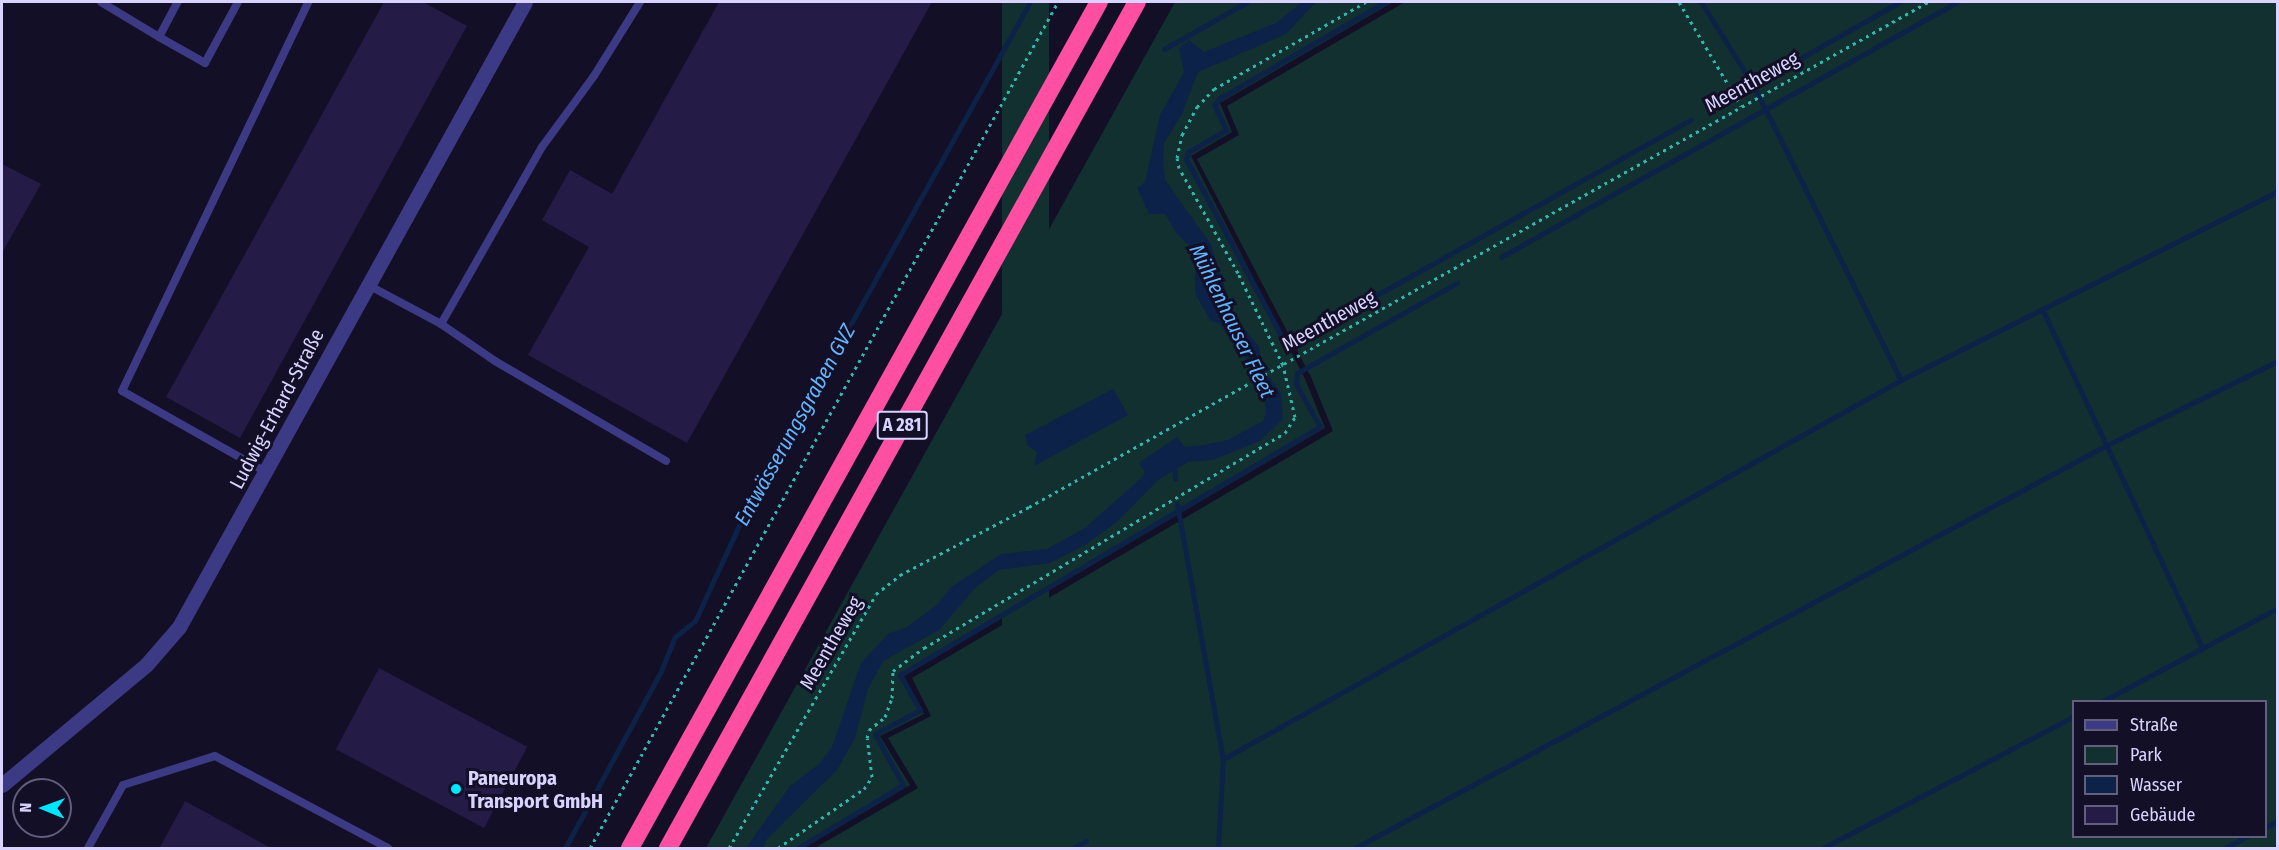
<!DOCTYPE html>
<meta charset="utf-8">
<style>
body{margin:0}
#map{position:relative;width:2279px;height:850px;overflow:hidden;background:#130f26;font-family:"Fira Sans Condensed",sans-serif}
div>[style]{position:absolute}
[style*='--x']{left:calc(var(--x)*1px);top:calc(var(--y)*1px);width:calc(var(--w)*1px);rotate:calc(var(--a)*1deg)}
.green>*{inset:0;background:#12302f;transform-origin:0 0}
.water>*{inset:0;background:#0c2248}
.stream>*{height:5px;margin:-2.5px;padding:0 2.5px;transform-origin:2.5px;border-radius:2.5px;background:#0c2248}
.building>*{inset:0;background:#241b47;transform-origin:0 0}
.path>*{height:3px;margin-top:-1.5px;transform-origin:0;background:repeating-linear-gradient(90deg,#2fb8b0 0 3px,transparent 0 7.5px)}
.service>*{height:8px;margin:-4px;padding:0 4px;transform-origin:4px;border-radius:4px;background:#3d3a85}
.minor>*{height:15px;margin:-7.5px;padding:0 7.5px;transform-origin:7.5px;border-radius:7.5px;background:#3d3a85}
.motorway>*{height:18px;margin:-9px;padding:0 9px;transform-origin:9px;border-radius:9px;background:#ff4fa3}
.dots>*{width:16px;height:16px;translate:-50% -50%;box-sizing:border-box;border:3px solid #130f26;border-radius:50%}
span{translate:-50% -50%;white-space:nowrap;text-align:center;line-height:1.15;-webkit-text-stroke:6px #130f26;paint-order:stroke}
.shield-label span{padding:2px 4px;background:#130f26;border:2px solid;border-radius:4px;-webkit-text-stroke-width:0}
.shield-label{font-size:18px;color:#d9d4ff;font-weight:700}
.street-label{font-size:20px;color:#d9d4ff}
.poi-label{font-size:20px;color:#d9d4ff;font-weight:700}
.left{translate:0 -50%;text-align:left}
.water-label{font-size:21px;color:#62b6ff;font-style:italic}
.frame{position:absolute;inset:0;border:3px solid #d9d4ff;pointer-events:none}
.legend{position:absolute;left:2072px;top:700px;width:195px;height:138px;box-sizing:border-box;background:#130f26;border:2px solid #625e7d;margin:0;padding:8px 10px;list-style:none;font-size:18px;color:#d9d4ff}
.legend li{display:flex;align-items:center;gap:12px;height:30px}
.legend b{width:30px;border:2px solid #625e7d}
.north{position:absolute;left:12px;top:778px;width:60px;height:60px;box-sizing:border-box;background:#130f26;border:2px solid #625e7d;border-radius:50%;rotate:271deg;font-size:16px;font-weight:700;line-height:24px;text-align:center;color:#d9d4ff}
.north::after{content:'';display:block;margin:auto;width:21px;height:27px;background:#00e5ff;clip-path:polygon(50% 0,100% 100%,50% 72%,0 100%)}
</style>
<div id="map">
<div class="green">
<div style="left:1002px;top:2px;width:47px;height:967px"></div>
<div style="clip-path:polygon(1175px 2px,1393px 2px,1220px 103px,1232px 132px,1191px 156px,1305px 379px,1325px 428px,904px 676px,924px 714px,880px 736px,910px 785px,804px 848px,706px 848px)"></div>
<div style="clip-path:polygon(evenodd,1405px 2px,2277px 2px,2277px 848px,815px 848px,918px 788px,888px 738px,931px 716px,912px 678px,1333px 431px,1311px 377px,1197px 159px,1239px 135px,1227px 106px,1405px 2px,2074px 702px,2266px 702px,2266px 836px,2074px 836px,2074px 702px)"></div>
</div>
<div class="water">
<div style="clip-path:polygon(1302px 2px,1316px 2px,1286px 34px,1198px 72px,1182px 114px,1164px 143px,1163px 158px,1165px 180px,1210px 243px,1234px 315px,1259px 347px,1262px 366px,1281px 394px,1283px 419px,1260px 441px,1212px 460px,1188px 462px,1158px 480px,1117px 522px,1085px 545px,1050px 563px,999px 570px,976px 587px,939px 630px,883px 661px,868px 689px,855px 738px,837px 770px,767px 839px,763px 848px,746px 848px,790px 786px,819px 764px,832px 747px,861px 663px,888px 634px,907px 627px,938px 604px,950px 588px,1001px 554px,1047px 549px,1085px 528px,1139px 480px,1145px 473px,1139px 463px,1177px 437px,1185px 447px,1205px 445px,1228px 440px,1263px 421px,1266px 414px,1264px 390px,1255px 371px,1219px 324px,1210px 320px,1195px 293px,1195px 251px,1177px 234px,1165px 214px,1149px 214px,1137px 188px,1145px 182px,1160px 115px,1184px 72px,1179px 48px,1189px 40px,1204px 52px,1276px 23px)"></div>
<div style="clip-path:polygon(1113px 389px,1128px 415px,1034px 466px,1037px 452px,1028px 446px,1025px 435px)"></div>
</div>
<div class="stream">
<div style="--x:1385;--y:2;--w:191;--a:149.8"></div>
<div style="--x:1220;--y:98;--w:9;--a:131"></div>
<div style="--x:1214;--y:105;--w:28;--a:64"></div>
<div style="--x:1226;--y:130;--w:44;--a:149.9"></div>
<div style="--x:1188;--y:152;--w:7;--a:106"></div>
<div style="--x:1186;--y:159;--w:209;--a:61.7"></div>
<div style="--x:1285;--y:343;--w:6;--a:0"></div>
<div style="--x:1291;--y:343;--w:458;--a:-29.2"></div>
<div style="--x:1701;--y:2;--w:98;--a:57.9"></div>
<div style="--x:1753;--y:85;--w:330;--a:63.4"></div>
<div style="--x:1164;--y:49;--w:95;--a:-29.5"></div>
<div style="--x:1753;--y:85;--w:169;--a:-29.5"></div>
<div style="--x:1501;--y:257;--w:522;--a:-29.21"></div>
<div style="--x:2042;--y:309;--w:375;--a:64.7"></div>
<div style="--x:1174;--y:463;--w:16;--a:86"></div>
<div style="--x:1177;--y:504;--w:259;--a:79.8"></div>
<div style="--x:1223;--y:759;--w:89;--a:93.2"></div>
<div style="--x:2101;--y:702;--w:200;--a:-28"></div>
<div style="--x:1223;--y:759;--w:777;--a:-29.21"></div>
<div style="--x:1901;--y:380;--w:422;--a:-26.6"></div>
<div style="--x:2266;--y:827;--w:13;--a:-27"></div>
<div style="--x:565;--y:848;--w:201;--a:-61.5"></div>
<div style="--x:661;--y:671;--w:37;--a:-68"></div>
<div style="--x:675;--y:637;--w:26;--a:-39"></div>
<div style="--x:695;--y:621;--w:108;--a:-65.3"></div>
<div style="--x:740;--y:523;--w:596;--a:-60.9"></div>
<div style="--x:798;--y:848;--w:122;--a:-31"></div>
<div style="--x:903;--y:785;--w:58;--a:-118.8"></div>
<div style="--x:875;--y:734;--w:51;--a:-28.1"></div>
<div style="--x:920;--y:710;--w:40;--a:-119.7"></div>
<div style="--x:900;--y:675;--w:488;--a:-30.6"></div>
<div style="--x:1320;--y:427;--w:49;--a:-119.2"></div>
<div style="--x:1296;--y:384;--w:11;--a:-85"></div>
<div style="--x:1297;--y:373;--w:184;--a:-29.4"></div>
<div style="--x:1073;--y:848;--w:15;--a:-28"></div>
<div style="--x:1355;--y:848;--w:853;--a:-28.19"></div>
<div style="--x:2107;--y:445;--w:191;--a:-26.2"></div>
<div style="--x:1823;--y:848;--w:284;--a:-27.7"></div>
<div style="--x:2225;--y:848;--w:26;--a:-28"></div>
</div>
<div class="building">
<div style="clip-path:polygon(384px 2px,423px 2px,467px 26px,240px 438px,166px 397px)"></div>
<div style="clip-path:polygon(719px 2px,932px 2px,687px 443px,528px 355px,589px 247px,542px 220px,570px 170px,612px 194px)"></div>
<div style="clip-path:polygon(2px 164px,41px 184px,2px 253px)"></div>
<div style="left:379px;top:668px;width:168px;height:92px;rotate:28deg"></div>
<div style="clip-path:polygon(185px 801px,273px 849px,159px 849px)"></div>
</div>
<div class="path">
<div style="--x:1679;--y:2;--w:121;--a:59.2"></div>
<div style="--x:590;--y:848;--w:967;--a:-61.05"></div>
<div style="--x:729;--y:848;--w:293;--a:-59.9"></div>
<div style="--x:876;--y:594;--w:31;--a:-38"></div>
<div style="--x:900;--y:575;--w:146;--a:-27.8"></div>
<div style="--x:1029;--y:507;--w:1031;--a:-29.32"></div>
<div style="--x:778;--y:848;--w:104;--a:-34.5"></div>
<div style="--x:864;--y:789;--w:14;--a:-56"></div>
<div style="--x:872;--y:777;--w:39;--a:-97"></div>
<div style="--x:867;--y:738;--w:8;--a:-76"></div>
<div style="--x:869;--y:730;--w:21;--a:-39"></div>
<div style="--x:885;--y:717;--w:20;--a:-70"></div>
<div style="--x:892;--y:698;--w:27;--a:-88"></div>
<div style="--x:893;--y:671;--w:39;--a:-37"></div>
<div style="--x:924;--y:648;--w:420;--a:-30.8"></div>
<div style="--x:1285;--y:433;--w:19;--a:-58"></div>
<div style="--x:1295;--y:417;--w:53;--a:-103"></div>
<div style="--x:1283;--y:365;--w:102;--a:-116.1"></div>
<div style="--x:1238;--y:273;--w:120;--a:-119.3"></div>
<div style="--x:1179;--y:168;--w:10;--a:-101"></div>
<div style="--x:1177;--y:158;--w:24;--a:-78"></div>
<div style="--x:1182;--y:135;--w:32;--a:-62"></div>
<div style="--x:1197;--y:107;--w:25;--a:-47"></div>
<div style="--x:1214;--y:89;--w:175;--a:-29.8"></div>
</div>
<div class="service">
<div style="--x:101;--y:2;--w:68;--a:31.1"></div>
<div style="--x:159;--y:37;--w:40;--a:-62"></div>
<div style="--x:159;--y:37;--w:53;--a:29.5"></div>
<div style="--x:205;--y:63;--w:69;--a:-61.6"></div>
<div style="--x:368;--y:285;--w:83;--a:28.1"></div>
<div style="--x:441;--y:324;--w:65;--a:34.4"></div>
<div style="--x:495;--y:361;--w:198;--a:30.3"></div>
<div style="--x:441;--y:324;--w:204;--a:-60.3"></div>
<div style="--x:542;--y:147;--w:88;--a:-53.8"></div>
<div style="--x:594;--y:76;--w:87;--a:-58.1"></div>
<div style="--x:266;--y:472;--w:165;--a:-150.6"></div>
<div style="--x:122;--y:391;--w:431;--a:-64.4"></div>
<div style="--x:88;--y:848;--w:72;--a:-60.9"></div>
<div style="--x:123;--y:785;--w:96;--a:-17.5"></div>
<div style="--x:215;--y:756;--w:196;--a:28"></div>
</div>
<div class="minor">
<div style="--x:2;--y:785;--w:187;--a:-39.8"></div>
<div style="--x:146;--y:665;--w:50;--a:-49"></div>
<div style="--x:179;--y:627;--w:714;--a:-61.03"></div>
</div>
<div class="motorway">
<div style="--x:630;--y:848;--w:967;--a:-61"></div>
<div style="--x:668;--y:848;--w:967;--a:-61"></div>
</div>
<div class="dots">
<div style="left:456px;top:789px;background:#00e5ff"></div>
</div>
<div class="shield-label">
<span style="left:902px;top:425px">A 281</span>
</div>
<div class="street-label">
<span style="left:1752px;top:82px;rotate:-29deg">Meentheweg</span>
<span style="left:1329px;top:321px;rotate:-29deg">Meentheweg</span>
<span style="left:277px;top:409px;rotate:-62deg">Ludwig-Erhard-Straße</span>
<span style="left:831px;top:643px;rotate:-60deg">Meentheweg</span>
</div>
<div class="poi-label">
<span class="left" style="left:468px;top:790px">Paneuropa<br>Transport GmbH</span>
</div>
<div class="water-label">
<span style="left:1232px;top:321px;rotate:64deg">Mühlenhauser Fleet</span>
<span style="left:795px;top:425px;rotate:-61deg">Entwässerungsgraben GVZ</span>
</div>
<div class="frame"></div>
<ul class="legend">
<li><b style="height:8px;background:#3d3a85"></b>Straße</li>
<li><b style="height:16px;background:#12302f"></b>Park</li>
<li><b style="height:16px;background:#0c2248"></b>Wasser</li>
<li><b style="height:16px;background:#241b47"></b>Gebäude</li>
</ul>
<div class="north">N</div>
</div>
